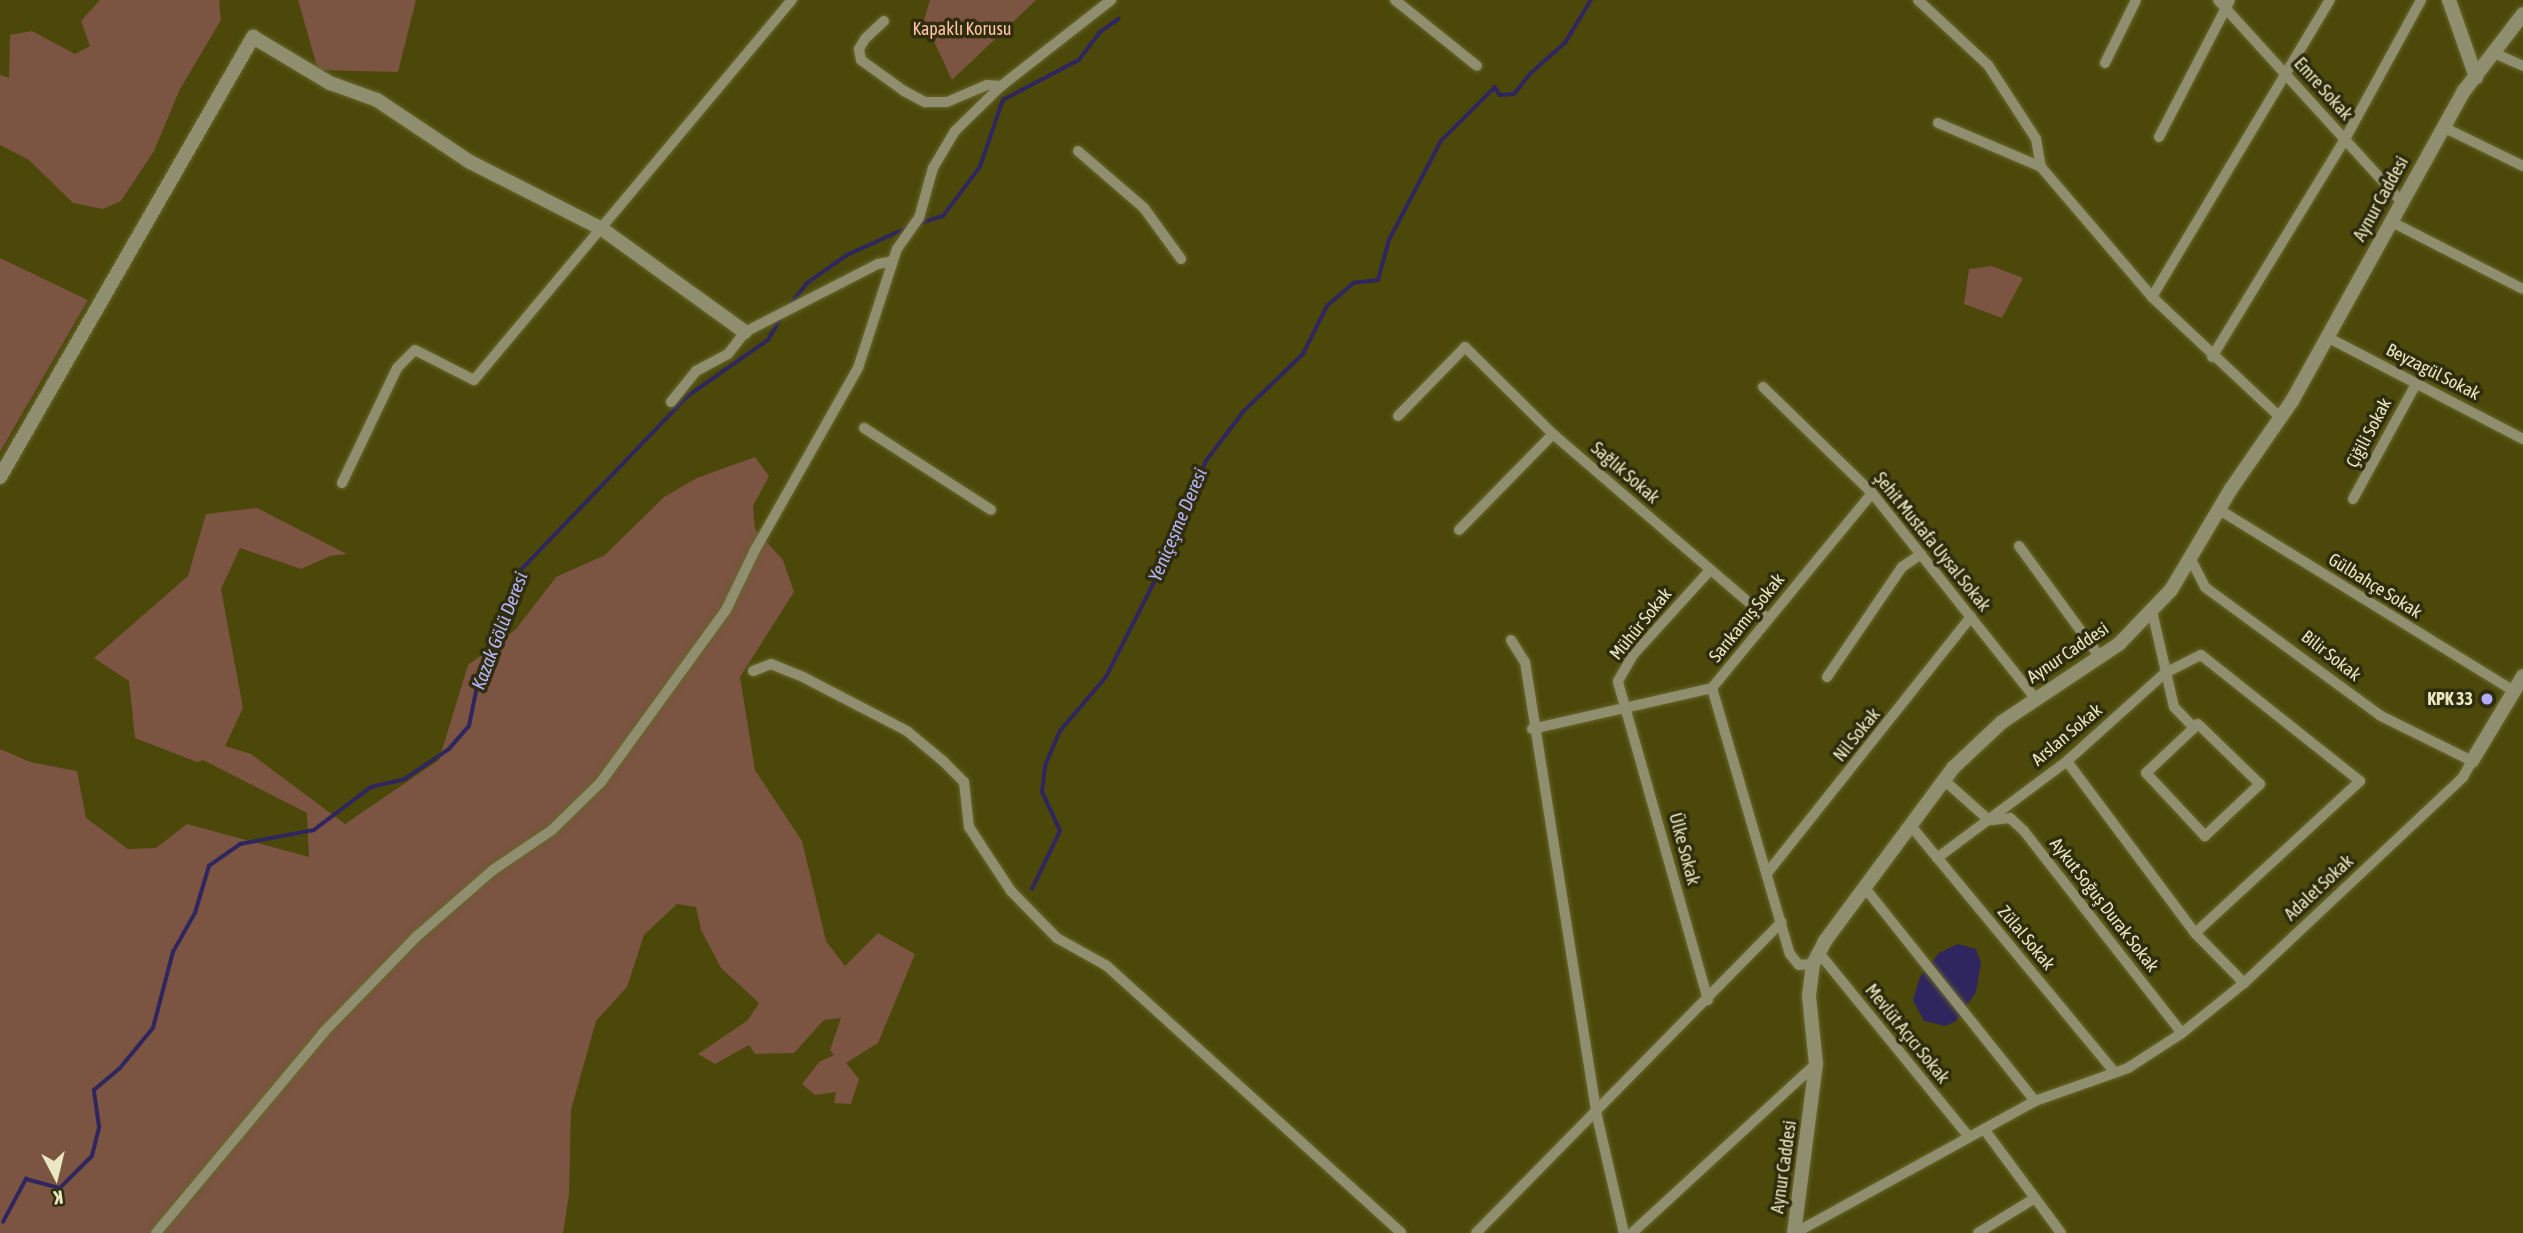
<!DOCTYPE html>
<meta charset="utf-8">
<style>
body{margin:0}
#map{position:relative;width:2523px;height:1233px;overflow:hidden;background:#4b4809;font-family:"Asap Condensed",sans-serif}
div>[style]{position:absolute}
[style*='--x']{left:calc(var(--x)*1px);top:calc(var(--y)*1px);width:calc(var(--w)*1px);rotate:calc(var(--a)*1deg)}
.green>*{inset:0;background:#7b5442}
.water>*{inset:0;background:#2f265f}
.stream>*{height:3.5px;margin:-1.75px;padding:0 1.75px;transform-origin:1.75px;border-radius:1.75px;background:#2f265f}
.roads{filter:drop-shadow(0 0 2px #67652a) drop-shadow(0 0 2px #67652a)}
.minor>*{height:10px;margin:-5px;padding:0 5px;transform-origin:5px;border-radius:5px;background:#8f8e6f}
.tertiary>*{height:14px;margin:-7px;padding:0 7px;transform-origin:7px;border-radius:7px;background:#8f8e6f}
.dots>*{width:19px;height:19px;translate:-50% -50%;box-sizing:border-box;border:4px solid #2f2d0d;border-radius:50%}
span{translate:-50% -50%;white-space:nowrap;text-align:center;line-height:1.15;-webkit-text-stroke:7px #2f2d0d;paint-order:stroke}
.park-label{font-size:18px;color:#ffc4a9}
.street-label{font-size:18px;color:#e9e8c3}
.poi-label{font-size:18px;color:#e9e8c3;font-weight:700}
.right{translate:-100% -50%;text-align:right}
.water-label{font-size:19px;color:#b8b4fd;font-style:italic}
.north{position:absolute;left:21px;top:1142px;width:70px;height:70px;-webkit-text-stroke:5px #2f2d0d;paint-order:stroke;rotate:173deg;font-size:19px;font-weight:700;line-height:28px;text-align:center;color:#e9e8c3}
.north::after{content:'';display:block;margin:auto;width:24px;height:32px;background:#e9e8c3;clip-path:polygon(50% 0,100% 100%,50% 72%,0 100%)}
</style>
<div id="map">
<div class="green">
<div style="clip-path:polygon(100px 0,219px 0,221px 20px,180px 89px,154px 151px,121px 201px,103px 209px,73px 203px,29px 160px,0 145px,0 75px,9px 78px,10px 35px,32px 31px,75px 54px,90px 46px,81px 21px)"></div>
<div style="clip-path:polygon(298px 0,416px 0,398px 72px,318px 70px)"></div>
<div style="clip-path:polygon(930px 0,1036px 0,952px 80px,924px 20px)"></div>
<div style="clip-path:polygon(0 258px,88px 300px,0 452px)"></div>
<div style="clip-path:polygon(1992px 266px,2023px 278px,2002px 318px,1964px 304px,1969px 269px)"></div>
<div style="clip-path:polygon(755px 457px,769px 476px,753px 506px,755px 529px,783px 560px,794px 592px,740px 677px,755px 770px,802px 841px,826px 941px,845px 966px,878px 933px,915px 954px,878px 1043px,846px 1063px,859px 1079px,851px 1104px,834px 1103px,836px 1092px,815px 1095px,802px 1084px,819px 1062px,834px 1055px,830px 1050px,841px 1018px,824px 1020px,794px 1053px,755px 1054px,749px 1045px,715px 1064px,698px 1054px,748px 1020px,759px 1003px,721px 968px,701px 930px,696px 907px,677px 904px,644px 935px,627px 987px,596px 1021px,571px 1110px,569px 1194px,563px 1233px,0 1233px,0 749px,30px 762px,77px 771px,86px 818px,128px 849px,156px 848px,187px 824px,309px 857px,307px 813px,203px 760px,197px 762px,135px 738px,129px 681px,94px 658px,188px 576px,206px 514px,257px 508px,347px 554px,330px 556px,301px 569px,240px 548px,221px 589px,243px 708px,225px 746px,251px 754px,345px 824px,439px 760px,468px 665px,516px 629px,556px 577px,605px 555px,664px 497px,697px 478px)"></div>
</div>
<div class="water">
<div style="clip-path:polygon(1958px 944px,1976px 949px,1981px 963px,1976px 992px,1956px 1021px,1946px 1026px,1924px 1021px,1913px 1000px,1920px 977px,1939px 953px)"></div>
</div>
<div class="stream">
<div style="--x:920;--y:223;--w:24;--a:-17"></div>
<div style="--x:943;--y:216;--w:61;--a:-52.9"></div>
<div style="--x:980;--y:167;--w:71;--a:-71.1"></div>
<div style="--x:1003;--y:100;--w:86;--a:-27.8"></div>
<div style="--x:1079;--y:60;--w:34;--a:-53"></div>
<div style="--x:1099;--y:33;--w:24;--a:-36"></div>
<div style="--x:789;--y:306;--w:28;--a:-52"></div>
<div style="--x:806;--y:284;--w:50;--a:-35.3"></div>
<div style="--x:847;--y:255;--w:68;--a:-24.3"></div>
<div style="--x:1032;--y:889;--w:64;--a:-64.2"></div>
<div style="--x:1060;--y:831;--w:43;--a:-114.8"></div>
<div style="--x:1042;--y:792;--w:26;--a:-83"></div>
<div style="--x:1045;--y:766;--w:38;--a:-67"></div>
<div style="--x:1060;--y:731;--w:71;--a:-49.6"></div>
<div style="--x:1106;--y:677;--w:141;--a:-63.1"></div>
<div style="--x:1170;--y:551;--w:97;--a:-68.2"></div>
<div style="--x:1206;--y:461;--w:63;--a:-52.8"></div>
<div style="--x:1244;--y:411;--w:82;--a:-44"></div>
<div style="--x:1303;--y:354;--w:54;--a:-63.4"></div>
<div style="--x:1327;--y:306;--w:35;--a:-41"></div>
<div style="--x:1353;--y:283;--w:25;--a:-7"></div>
<div style="--x:1378;--y:280;--w:41;--a:-74.6"></div>
<div style="--x:1389;--y:240;--w:112;--a:-62.3"></div>
<div style="--x:1441;--y:141;--w:76;--a:-45"></div>
<div style="--x:1495;--y:87;--w:9;--a:58"></div>
<div style="--x:1500;--y:95;--w:14;--a:-4"></div>
<div style="--x:1514;--y:94;--w:27;--a:-51"></div>
<div style="--x:1531;--y:73;--w:45;--a:-41.4"></div>
<div style="--x:1565;--y:43;--w:50;--a:-58.8"></div>
<div style="--x:3;--y:1222;--w:49;--a:-61.9"></div>
<div style="--x:26;--y:1179;--w:35;--a:15"></div>
<div style="--x:60;--y:1188;--w:45;--a:-45"></div>
<div style="--x:92;--y:1156;--w:30;--a:-76"></div>
<div style="--x:99;--y:1127;--w:37;--a:-98"></div>
<div style="--x:94;--y:1090;--w:34;--a:-40"></div>
<div style="--x:120;--y:1068;--w:52;--a:-50.5"></div>
<div style="--x:153;--y:1028;--w:79;--a:-75.3"></div>
<div style="--x:173;--y:952;--w:45;--a:-60.6"></div>
<div style="--x:195;--y:913;--w:49;--a:-73.4"></div>
<div style="--x:209;--y:866;--w:38;--a:-35"></div>
<div style="--x:240;--y:844;--w:75;--a:-10.7"></div>
<div style="--x:314;--y:830;--w:71;--a:-37"></div>
<div style="--x:371;--y:787;--w:35;--a:-13"></div>
<div style="--x:405;--y:779;--w:53;--a:-34.3"></div>
<div style="--x:449;--y:749;--w:30;--a:-49"></div>
<div style="--x:469;--y:726;--w:55;--a:-78.5"></div>
<div style="--x:480;--y:672;--w:45;--a:-60.6"></div>
<div style="--x:502;--y:633;--w:65;--a:-73.8"></div>
<div style="--x:520;--y:571;--w:243;--a:-46.2"></div>
<div style="--x:688;--y:396;--w:98;--a:-35"></div>
<div style="--x:768;--y:340;--w:29;--a:-59"></div>
</div>
<div class="roads">
<div class="minor">
<div style="--x:1395;--y:0;--w:105;--a:38.8"></div>
<div style="--x:1918;--y:0;--w:96;--a:42.9"></div>
<div style="--x:1988;--y:65;--w:88;--a:57"></div>
<div style="--x:2036;--y:139;--w:28;--a:80"></div>
<div style="--x:2218;--y:0;--w:272;--a:47.7"></div>
<div style="--x:884;--y:21;--w:26;--a:137"></div>
<div style="--x:865;--y:39;--w:12;--a:121"></div>
<div style="--x:859;--y:49;--w:11;--a:80"></div>
<div style="--x:861;--y:60;--w:53;--a:35.8"></div>
<div style="--x:904;--y:91;--w:24;--a:28"></div>
<div style="--x:925;--y:102;--w:22;--a:0"></div>
<div style="--x:947;--y:102;--w:43;--a:-23"></div>
<div style="--x:987;--y:85;--w:14;--a:4"></div>
<div style="--x:2494;--y:53;--w:32;--a:24"></div>
<div style="--x:2105;--y:63;--w:70;--a:-63.8"></div>
<div style="--x:1938;--y:123;--w:112;--a:23.1"></div>
<div style="--x:2041;--y:167;--w:171;--a:49.5"></div>
<div style="--x:2152;--y:297;--w:177;--a:43.2"></div>
<div style="--x:2443;--y:127;--w:89;--a:26"></div>
<div style="--x:2159;--y:137;--w:154;--a:-62.6"></div>
<div style="--x:1078;--y:151;--w:87;--a:40.8"></div>
<div style="--x:1144;--y:208;--w:63;--a:54"></div>
<div style="--x:2390;--y:221;--w:149;--a:27.1"></div>
<div style="--x:2152;--y:297;--w:346;--a:-59.1"></div>
<div style="--x:2327;--y:337;--w:221;--a:27.5"></div>
<div style="--x:2212;--y:357;--w:255;--a:-58.6"></div>
<div style="--x:2345;--y:139;--w:158;--a:-61.3"></div>
<div style="--x:1763;--y:387;--w:152;--a:44.2"></div>
<div style="--x:1872;--y:493;--w:262;--a:51.5"></div>
<div style="--x:671;--y:402;--w:40;--a:-51"></div>
<div style="--x:696;--y:371;--w:36;--a:-28"></div>
<div style="--x:728;--y:354;--w:28;--a:-52"></div>
<div style="--x:745;--y:332;--w:149;--a:-27.1"></div>
<div style="--x:878;--y:264;--w:15;--a:-11"></div>
<div style="--x:1398;--y:416;--w:96;--a:-45.8"></div>
<div style="--x:1465;--y:347;--w:124;--a:44.7"></div>
<div style="--x:1553;--y:434;--w:284;--a:40.7"></div>
<div style="--x:864;--y:428;--w:151;--a:32.8"></div>
<div style="--x:342;--y:483;--w:127;--a:-64.4"></div>
<div style="--x:397;--y:368;--w:25;--a:-45"></div>
<div style="--x:415;--y:350;--w:66;--a:27"></div>
<div style="--x:474;--y:380;--w:496;--a:-50.1"></div>
<div style="--x:2353;--y:499;--w:131;--a:-61.3"></div>
<div style="--x:2218;--y:509;--w:349;--a:31.6"></div>
<div style="--x:1459;--y:530;--w:134;--a:-45.6"></div>
<div style="--x:2019;--y:546;--w:137;--a:53.9"></div>
<div style="--x:2152;--y:611;--w:98;--a:77.1"></div>
<div style="--x:2174;--y:707;--w:29;--a:46"></div>
<div style="--x:1511;--y:640;--w:26;--a:58"></div>
<div style="--x:1525;--y:662;--w:456;--a:81"></div>
<div style="--x:1596;--y:1112;--w:124;--a:77"></div>
<div style="--x:753;--y:671;--w:19;--a:-21"></div>
<div style="--x:771;--y:664;--w:35;--a:22"></div>
<div style="--x:803;--y:677;--w:117;--a:27.4"></div>
<div style="--x:907;--y:731;--w:47;--a:39.8"></div>
<div style="--x:943;--y:761;--w:30;--a:45"></div>
<div style="--x:964;--y:782;--w:45;--a:83.7"></div>
<div style="--x:969;--y:827;--w:20;--a:57"></div>
<div style="--x:980;--y:844;--w:56;--a:56.6"></div>
<div style="--x:1011;--y:891;--w:66;--a:45.6"></div>
<div style="--x:1057;--y:938;--w:57;--a:29.2"></div>
<div style="--x:1107;--y:966;--w:397;--a:42.2"></div>
<div style="--x:1827;--y:677;--w:133;--a:-55.7"></div>
<div style="--x:1902;--y:567;--w:23;--a:-34"></div>
<div style="--x:1712;--y:688;--w:277;--a:73.7"></div>
<div style="--x:1790;--y:954;--w:14;--a:51"></div>
<div style="--x:1799;--y:965;--w:14;--a:-4"></div>
<div style="--x:2198;--y:724;--w:86;--a:44.1"></div>
<div style="--x:2260;--y:784;--w:76;--a:136.6"></div>
<div style="--x:2205;--y:836;--w:86;--a:-133.1"></div>
<div style="--x:2146;--y:773;--w:71;--a:-43.3"></div>
<div style="--x:1532;--y:729;--w:185;--a:-12.8"></div>
<div style="--x:1712;--y:688;--w:252;--a:-50.6"></div>
<div style="--x:1945;--y:781;--w:59;--a:41.6"></div>
<div style="--x:1992;--y:820;--w:18;--a:-6"></div>
<div style="--x:2010;--y:818;--w:19;--a:43"></div>
<div style="--x:2024;--y:831;--w:256;--a:52"></div>
<div style="--x:1911;--y:826;--w:320;--a:50.4"></div>
<div style="--x:1937;--y:858;--w:162;--a:-36.7"></div>
<div style="--x:2067;--y:761;--w:132;--a:-41.9"></div>
<div style="--x:2165;--y:673;--w:40;--a:-26.6"></div>
<div style="--x:2201;--y:655;--w:203;--a:38.4"></div>
<div style="--x:2360;--y:781;--w:224;--a:137.3"></div>
<div style="--x:2195;--y:933;--w:214;--a:-126.7"></div>
<div style="--x:1768;--y:872;--w:326;--a:-51.5"></div>
<div style="--x:1865;--y:888;--w:273;--a:51.4"></div>
<div style="--x:2195;--y:933;--w:70;--a:45.6"></div>
<div style="--x:1819;--y:953;--w:237;--a:50.8"></div>
<div style="--x:1708;--y:1000;--w:331;--a:-105.8"></div>
<div style="--x:1618;--y:681;--w:30;--a:-60"></div>
<div style="--x:1633;--y:655;--w:115;--a:-47.8"></div>
<div style="--x:1984;--y:1129;--w:129;--a:53.5"></div>
<div style="--x:156;--y:1233;--w:261;--a:-50.1"></div>
<div style="--x:323;--y:1033;--w:134;--a:-45.9"></div>
<div style="--x:416;--y:937;--w:102;--a:-41"></div>
<div style="--x:493;--y:870;--w:71;--a:-34.1"></div>
<div style="--x:552;--y:830;--w:69;--a:-44.4"></div>
<div style="--x:601;--y:782;--w:213;--a:-54"></div>
<div style="--x:726;--y:610;--w:67;--a:-64.2"></div>
<div style="--x:755;--y:550;--w:209;--a:-60.5"></div>
<div style="--x:858;--y:368;--w:125;--a:-71.9"></div>
<div style="--x:897;--y:249;--w:38;--a:-55"></div>
<div style="--x:919;--y:218;--w:52;--a:-74.4"></div>
<div style="--x:933;--y:168;--w:43;--a:-59.3"></div>
<div style="--x:955;--y:131;--w:64;--a:-44.4"></div>
<div style="--x:1001;--y:86;--w:140;--a:-38"></div>
<div style="--x:1476;--y:1233;--w:436;--a:-45.5"></div>
<div style="--x:1632;--y:1233;--w:250;--a:-42.6"></div>
<div style="--x:1795;--y:1233;--w:274;--a:-28.8"></div>
<div style="--x:2035;--y:1101;--w:99;--a:-19.5"></div>
<div style="--x:2128;--y:1068;--w:64;--a:-32.9"></div>
<div style="--x:2182;--y:1033;--w:80;--a:-38.9"></div>
<div style="--x:2244;--y:983;--w:301;--a:-43.2"></div>
<div style="--x:2463;--y:777;--w:18;--a:-61"></div>
<div style="--x:2472;--y:761;--w:102;--a:-153.7"></div>
<div style="--x:2381;--y:716;--w:218;--a:-143.8"></div>
<div style="--x:2205;--y:587;--w:35;--a:-117"></div>
<div style="--x:1978;--y:1233;--w:67;--a:-31.6"></div>
</div>
<div class="tertiary">
<div style="--x:2449;--y:0;--w:82;--a:70.7"></div>
<div style="--x:0;--y:477;--w:508;--a:-60.1"></div>
<div style="--x:253;--y:37;--w:90;--a:30.9"></div>
<div style="--x:330;--y:83;--w:50;--a:19.9"></div>
<div style="--x:377;--y:100;--w:112;--a:33.7"></div>
<div style="--x:470;--y:162;--w:148;--a:26.9"></div>
<div style="--x:602;--y:229;--w:176;--a:35.8"></div>
<div style="--x:2472;--y:761;--w:99;--a:-59"></div>
<div style="--x:1794;--y:1233;--w:170;--a:-82.6"></div>
<div style="--x:1816;--y:1064;--w:68;--a:-95.9"></div>
<div style="--x:1809;--y:996;--w:32;--a:-83"></div>
<div style="--x:1813;--y:964;--w:26;--a:-62"></div>
<div style="--x:1825;--y:941;--w:215;--a:-53.5"></div>
<div style="--x:1953;--y:768;--w:67;--a:-43.2"></div>
<div style="--x:2002;--y:722;--w:141;--a:-33.7"></div>
<div style="--x:2119;--y:644;--w:75;--a:-46.1"></div>
<div style="--x:2171;--y:590;--w:117;--a:-59.3"></div>
<div style="--x:2231;--y:489;--w:107;--a:-55.3"></div>
<div style="--x:2292;--y:401;--w:355;--a:-61"></div>
<div style="--x:2464;--y:91;--w:97;--a:-52.5"></div>
</div>
</div>
<div class="dots">
<div style="left:2487px;top:699px;background:#b2adfa"></div>
</div>
<div class="park-label">
<span style="left:962px;top:29px">Kapaklı Korusu</span>
</div>
<div class="street-label">
<span style="left:2323px;top:89px;rotate:48deg">Emre Sokak</span>
<span style="left:2381px;top:199px;rotate:-61deg">Aynur Caddesi</span>
<span style="left:2433px;top:372px;rotate:27deg">Beyzagül Sokak</span>
<span style="left:2369px;top:433px;rotate:-62deg">Çiğili Sokak</span>
<span style="left:1625px;top:473px;rotate:41deg">Sağlık Sokak</span>
<span style="left:1932px;top:542px;rotate:51deg">Şehit Mustafa Uysal Sokak</span>
<span style="left:2375px;top:586px;rotate:32deg">Gülbahçe Sokak</span>
<span style="left:1747px;top:618px;rotate:-51deg">Sarıkamış Sokak</span>
<span style="left:1641px;top:624px;rotate:-51deg">Mühür Sokak</span>
<span style="left:2068px;top:653px;rotate:-34deg">Aynur Caddesi</span>
<span style="left:2331px;top:656px;rotate:38deg">Bilir Sokak</span>
<span style="left:1857px;top:735px;rotate:-51deg">Nil Sokak</span>
<span style="left:2067px;top:735px;rotate:-40deg">Arslan Sokak</span>
<span style="left:1684px;top:849px;rotate:75deg">Ülke Sokak</span>
<span style="left:2319px;top:888px;rotate:-43deg">Adalet Sokak</span>
<span style="left:2104px;top:905px;rotate:52deg">Aykut Soğuş Durak Sokak</span>
<span style="left:2026px;top:938px;rotate:50deg">Zülal Sokak</span>
<span style="left:1907px;top:1034px;rotate:51deg">Mevlüt Açıcı Sokak</span>
<span style="left:1784px;top:1167px;rotate:-82deg">Aynur Caddesi</span>
</div>
<div class="poi-label">
<span class="right" style="left:2473px;top:699px">KPK 33</span>
</div>
<div class="water-label">
<span style="left:1178px;top:525px;rotate:-67deg">Yeniçeşme Deresi</span>
<span style="left:500px;top:631px;rotate:-69deg">Kazak Gölü Deresi</span>
</div>
<div class="north">K</div>
</div>
